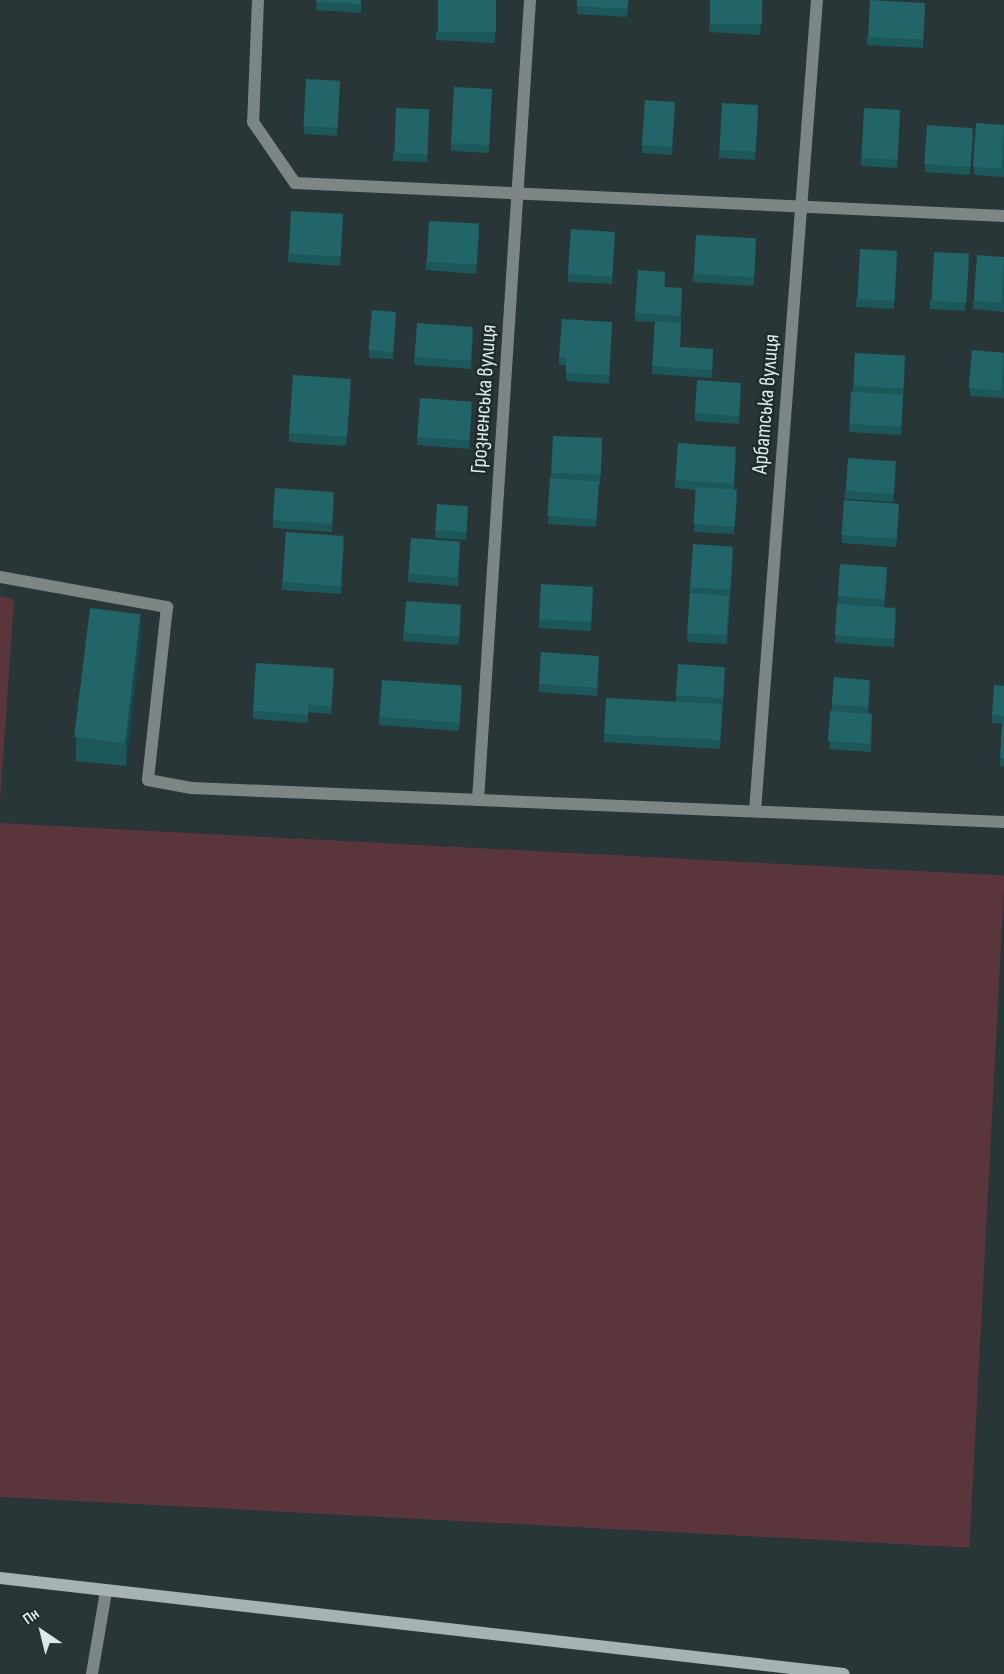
<!DOCTYPE html>
<meta charset="utf-8">
<style>
body{margin:0}
#map{position:relative;width:1004px;height:1674px;overflow:hidden;background:#283637;font-family:"Sofia Sans Condensed",sans-serif}
div>[style]{position:absolute}
[style*='--x']{left:calc(var(--x)*1px);top:calc(var(--y)*1px);width:calc(var(--w)*1px);rotate:calc(var(--a)*1deg)}
.green>*{inset:0;background:#5a353c;transform-origin:0 0}
.lane>*{height:12px;margin:-6px;padding:0 6px;transform-origin:6px;border-radius:6px;background:#7d8585}
.street>*{height:12px;margin:-6px;padding:0 6px;transform-origin:6px;border-radius:6px;background:#7d8585}
.secondary>*{height:12px;margin:-6px;padding:0 6px;transform-origin:6px;border-radius:6px;background:#a7b3b3}
.wall>*{inset:0;background:#1c5759}
.shaded-wall>*{inset:0;background:#174749}
.building>*{inset:0;background:#216568;transform-origin:0 0}
span{translate:-50% -50%;white-space:nowrap;text-align:center;line-height:1.15;-webkit-text-stroke:5px #1e2c2d;paint-order:stroke}
.street-label{font-size:22px;color:#dfe8e8}
.north{position:absolute;left:12px;top:1602px;width:60px;height:60px;-webkit-text-stroke:4px #1e2c2d;paint-order:stroke;rotate:325deg;font-size:16px;font-weight:700;line-height:24px;text-align:center;color:#dfe8e8}
.north::after{content:'';display:block;margin:auto;width:21px;height:27px;background:#dfe8e8;clip-path:polygon(50% 0,100% 100%,50% 72%,0 100%)}
</style>
<div id="map">
<div class="green">
<div style="clip-path:polygon(0 596px,14px 600px,0 802px)"></div>
<div style="left:0;top:823px;width:1006px;height:673px;rotate:3deg"></div>
</div>
<div class="lane">
<div style="--x:0;--y:577;--w:170;--a:10.2"></div>
<div style="--x:167;--y:607;--w:174;--a:96.3"></div>
<div style="--x:148;--y:780;--w:44;--a:10.5"></div>
<div style="--x:92;--y:1674;--w:84;--a:-80.4"></div>
</div>
<div class="street">
<div style="--x:258;--y:0;--w:122;--a:92.3"></div>
<div style="--x:253;--y:122;--w:74;--a:55.5"></div>
<div style="--x:295;--y:183;--w:710;--a:2.66"></div>
<div style="--x:191;--y:788;--w:814;--a:2.39"></div>
<div style="--x:478;--y:800;--w:802;--a:-86.28"></div>
<div style="--x:755;--y:811;--w:813;--a:-85.63"></div>
</div>
<div class="secondary">
<div style="--x:0;--y:1578;--w:849;--a:6.49"></div>
</div>
<div class="wall">
<div style="clip-path:polygon(317px 0,361px 0,361px 13px,316px 10px)"></div>
<div style="clip-path:polygon(496px 0,495px 43px,436px 40px,436px 32px)"></div>
<div style="clip-path:polygon(577px 0,629px 0,627px 17px,577px 14px)"></div>
<div style="clip-path:polygon(763px 0,760px 35px,709px 32px,709px 24px)"></div>
<div style="clip-path:polygon(925px 11px,923px 48px,867px 45px,867px 37px)"></div>
<div style="clip-path:polygon(340px 81px,337px 136px,304px 134px,304px 126px)"></div>
<div style="clip-path:polygon(492px 89px,489px 153px,451px 151px,451px 143px)"></div>
<div style="clip-path:polygon(675px 110px,672px 155px,642px 153px,642px 145px)"></div>
<div style="clip-path:polygon(758px 113px,755px 160px,719px 158px,719px 150px)"></div>
<div style="clip-path:polygon(429px 117px,427px 162px,393px 161px,393px 153px)"></div>
<div style="clip-path:polygon(900px 118px,897px 168px,861px 166px,861px 158px)"></div>
<div style="clip-path:polygon(1004px 125px,1004px 177px,974px 175px,974px 167px)"></div>
<div style="clip-path:polygon(973px 136px,970px 175px,925px 172px,925px 164px)"></div>
<div style="clip-path:polygon(343px 223px,340px 266px,288px 262px,288px 254px)"></div>
<div style="clip-path:polygon(479px 232px,476px 274px,426px 270px,426px 262px)"></div>
<div style="clip-path:polygon(615px 240px,612px 284px,568px 282px,568px 274px)"></div>
<div style="clip-path:polygon(756px 246px,754px 286px,693px 282px,693px 274px)"></div>
<div style="clip-path:polygon(1004px 257px,1004px 312px,973px 309px,973px 301px)"></div>
<div style="clip-path:polygon(897px 259px,894px 309px,856px 307px,856px 299px)"></div>
<div style="clip-path:polygon(969px 262px,965px 311px,930px 309px,930px 301px)"></div>
<div style="clip-path:polygon(665px 280px,665px 287px,682px 296px,680px 347px,713px 357px,712px 378px,652px 374px,655px 322px,635px 321px,635px 313px)"></div>
<div style="clip-path:polygon(396px 320px,393px 359px,369px 358px,369px 350px)"></div>
<div style="clip-path:polygon(612px 330px,609px 384px,566px 381px,566px 365px,559px 365px,559px 357px)"></div>
<div style="clip-path:polygon(473px 335px,471px 369px,414px 365px,414px 357px)"></div>
<div style="clip-path:polygon(1004px 353px,1004px 398px,970px 396px,970px 388px)"></div>
<div style="clip-path:polygon(905px 365px,901px 435px,849px 432px,853px 386px)"></div>
<div style="clip-path:polygon(351px 388px,346px 446px,289px 442px,289px 433px)"></div>
<div style="clip-path:polygon(741px 391px,739px 424px,695px 421px,695px 413px)"></div>
<div style="clip-path:polygon(472px 410px,469px 449px,417px 445px,417px 437px)"></div>
<div style="clip-path:polygon(553px 436px,602px 447px,600px 484px,599px 484px,596px 527px,548px 524px)"></div>
<div style="clip-path:polygon(736px 455px,734px 490px,737px 498px,734px 534px,694px 532px,696px 490px,675px 488px,675px 480px)"></div>
<div style="clip-path:polygon(896px 469px,893px 502px,845px 499px,845px 491px)"></div>
<div style="clip-path:polygon(334px 501px,332px 532px,273px 528px,273px 520px)"></div>
<div style="clip-path:polygon(899px 512px,896px 547px,842px 543px,842px 535px)"></div>
<div style="clip-path:polygon(468px 514px,466px 540px,435px 538px,435px 530px)"></div>
<div style="clip-path:polygon(344px 544px,341px 594px,282px 590px,282px 582px)"></div>
<div style="clip-path:polygon(460px 549px,458px 586px,408px 582px,408px 574px)"></div>
<div style="clip-path:polygon(733px 555px,727px 644px,687px 642px,690px 587px)"></div>
<div style="clip-path:polygon(887px 575px,884px 607px,896px 616px,894px 647px,835px 643px,838px 596px)"></div>
<div style="clip-path:polygon(593px 595px,591px 631px,539px 628px,539px 619px)"></div>
<div style="clip-path:polygon(461px 613px,459px 645px,403px 641px,403px 633px)"></div>
<div style="clip-path:polygon(141px 637px,126px 766px,76px 761px,76px 737px)"></div>
<div style="clip-path:polygon(599px 664px,597px 696px,539px 692px,539px 684px)"></div>
<div style="clip-path:polygon(725px 675px,720px 749px,604px 742px,604px 734px,676px 702px,676px 695px)"></div>
<div style="clip-path:polygon(334px 676px,331px 714px,308px 712px,308px 723px,253px 719px,253px 711px)"></div>
<div style="clip-path:polygon(1004px 686px,1004px 766px,1000px 766px,1002px 724px,992px 723px,992px 715px)"></div>
<div style="clip-path:polygon(870px 688px,868px 714px,872px 722px,871px 752px,829px 749px,832px 704px)"></div>
<div style="clip-path:polygon(462px 694px,459px 731px,379px 725px,379px 717px)"></div>
</div>
<div class="shaded-wall">
<div style="clip-path:polygon(141px 614px,141px 637px,126px 766px,126px 743px)"></div>
</div>
<div class="building">
<div style="clip-path:polygon(317px 0,361px 0,361px 4px,316px 2px)"></div>
<div style="left:438px;top:0;width:58px;height:32px"></div>
<div style="clip-path:polygon(577px 0,628px 0,627px 9px,577px 6px)"></div>
<div style="left:710px;top:0;width:52px;height:24px"></div>
<div style="left:870px;top:0;width:55px;height:37px;rotate:3deg"></div>
<div style="left:306px;top:79px;width:34px;height:47px;rotate:3deg"></div>
<div style="left:454px;top:87px;width:38px;height:56px;rotate:3deg"></div>
<div style="left:645px;top:100px;width:30px;height:45px;rotate:4deg"></div>
<div style="left:722px;top:103px;width:36px;height:47px;rotate:3deg"></div>
<div style="left:396px;top:108px;width:33px;height:45px;rotate:2deg"></div>
<div style="left:864px;top:108px;width:36px;height:50px;rotate:3deg"></div>
<div style="left:976px;top:123px;width:28px;height:44px;rotate:4deg"></div>
<div style="left:927px;top:125px;width:46px;height:39px;rotate:4deg"></div>
<div style="left:291px;top:211px;width:52px;height:43px;rotate:3deg"></div>
<div style="left:429px;top:221px;width:50px;height:41px;rotate:3deg"></div>
<div style="left:571px;top:229px;width:44px;height:45px;rotate:4deg"></div>
<div style="left:696px;top:235px;width:60px;height:39px;rotate:3deg"></div>
<div style="left:860px;top:249px;width:37px;height:50px;rotate:3deg"></div>
<div style="left:934px;top:252px;width:35px;height:49px;rotate:3deg"></div>
<div style="left:977px;top:255px;width:27px;height:46px;rotate:4deg"></div>
<div style="clip-path:polygon(638px 270px,665px 272px,664px 287px,682px 288px,680px 316px,635px 313px)"></div>
<div style="left:372px;top:310px;width:24px;height:40px;rotate:5deg"></div>
<div style="clip-path:polygon(562px 319px,612px 322px,609px 375px,566px 373px,566px 357px,559px 357px)"></div>
<div style="clip-path:polygon(655px 321px,681px 323px,680px 347px,713px 349px,712px 370px,652px 366px)"></div>
<div style="left:417px;top:323px;width:56px;height:34px;rotate:4deg"></div>
<div style="left:972px;top:350px;width:32px;height:38px;rotate:5deg"></div>
<div style="left:855px;top:353px;width:50px;height:33px;rotate:3deg"></div>
<div style="left:293px;top:375px;width:58px;height:58px;rotate:4deg"></div>
<div style="left:697px;top:380px;width:44px;height:33px;rotate:4deg"></div>
<div style="left:851px;top:392px;width:52px;height:32px;rotate:3deg"></div>
<div style="left:420px;top:398px;width:52px;height:39px;rotate:4deg"></div>
<div style="left:553px;top:436px;width:49px;height:37px;rotate:2deg"></div>
<div style="left:678px;top:443px;width:58px;height:37px;rotate:4deg"></div>
<div style="left:848px;top:458px;width:48px;height:33px;rotate:4deg"></div>
<div style="left:550px;top:478px;width:49px;height:38px;rotate:4deg"></div>
<div style="left:696px;top:487px;width:41px;height:37px;rotate:4deg"></div>
<div style="left:275px;top:488px;width:59px;height:32px;rotate:4deg"></div>
<div style="left:844px;top:500px;width:55px;height:35px;rotate:4deg"></div>
<div style="left:437px;top:504px;width:31px;height:26px;rotate:4deg"></div>
<div style="left:286px;top:532px;width:58px;height:50px;rotate:4deg"></div>
<div style="left:411px;top:538px;width:49px;height:36px;rotate:4deg"></div>
<div style="left:693px;top:544px;width:40px;height:43px;rotate:4deg"></div>
<div style="left:840px;top:564px;width:47px;height:32px;rotate:4deg"></div>
<div style="left:541px;top:584px;width:52px;height:35px;rotate:3deg"></div>
<div style="left:690px;top:593px;width:39px;height:40px;rotate:4deg"></div>
<div style="left:406px;top:601px;width:55px;height:32px;rotate:4deg"></div>
<div style="left:837px;top:604px;width:59px;height:31px;rotate:4deg"></div>
<div style="left:90px;top:608px;width:51px;height:130px;rotate:7deg"></div>
<div style="left:541px;top:652px;width:58px;height:32px;rotate:4deg"></div>
<div style="clip-path:polygon(256px 663px,334px 668px,331px 706px,308px 704px,308px 715px,253px 711px)"></div>
<div style="left:678px;top:664px;width:47px;height:31px;rotate:4deg"></div>
<div style="left:834px;top:677px;width:36px;height:27px;rotate:5deg"></div>
<div style="left:382px;top:680px;width:80px;height:37px;rotate:4deg"></div>
<div style="clip-path:polygon(994px 685px,1004px 686px,1004px 716px,992px 715px)"></div>
<div style="left:606px;top:698px;width:116px;height:36px;rotate:3deg"></div>
<div style="left:830px;top:711px;width:42px;height:30px;rotate:4deg"></div>
<div style="clip-path:polygon(1002px 723px,1004px 723px,1004px 758px,1000px 758px)"></div>
</div>
<div class="street-label">
<span style="left:484px;top:399px;rotate:-86deg">Грозненська вулиця</span>
<span style="left:766px;top:404px;rotate:-85deg">Арбатська вулиця</span>
</div>
<div class="north">Пн</div>
</div>
